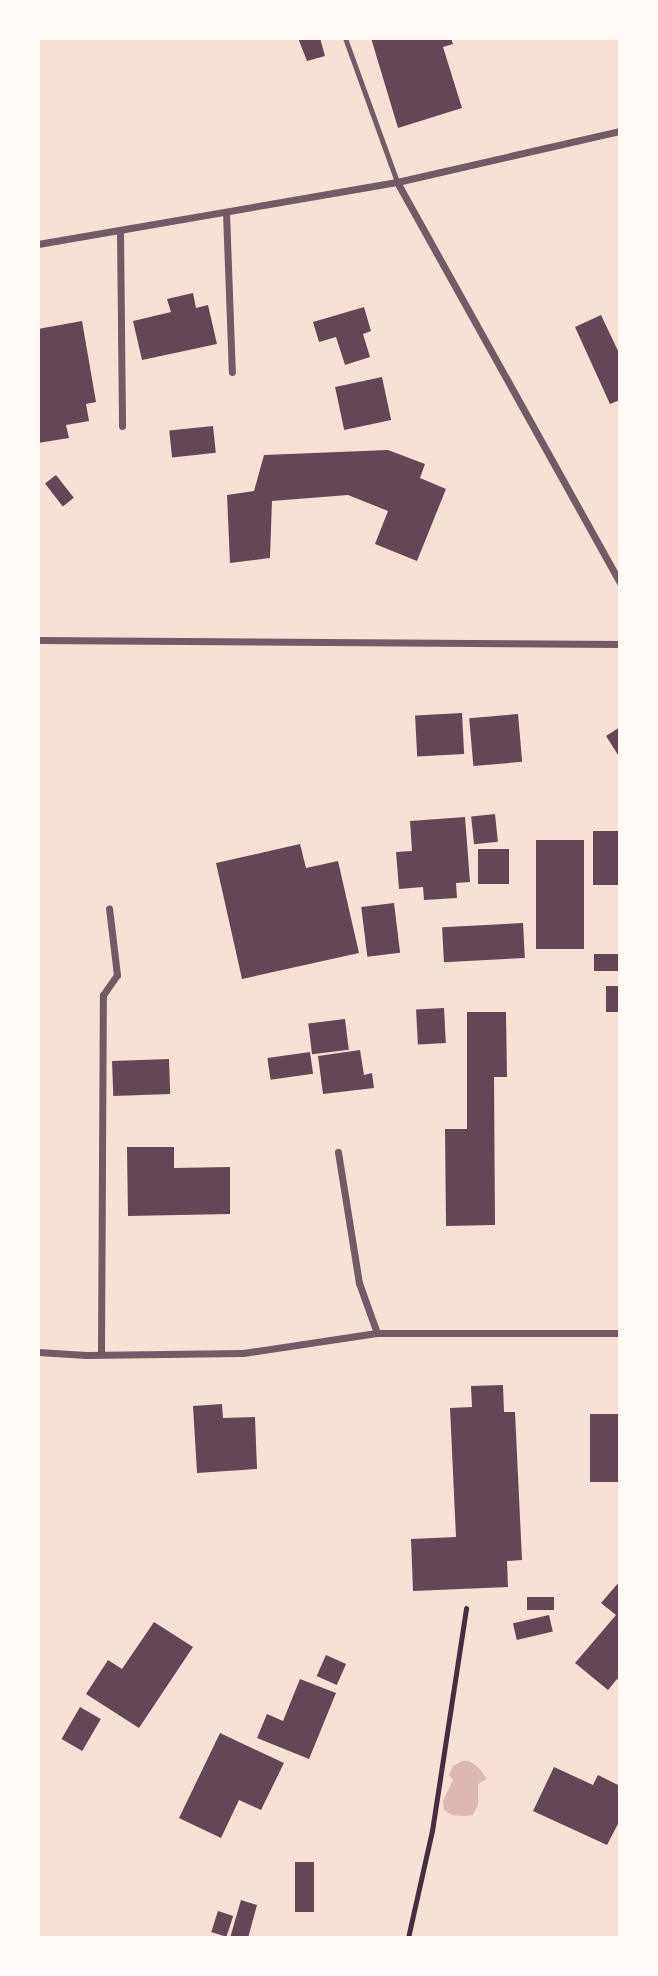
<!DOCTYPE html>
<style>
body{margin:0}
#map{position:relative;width:658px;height:1976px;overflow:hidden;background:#f7e1d7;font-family:"Roboto Serif",serif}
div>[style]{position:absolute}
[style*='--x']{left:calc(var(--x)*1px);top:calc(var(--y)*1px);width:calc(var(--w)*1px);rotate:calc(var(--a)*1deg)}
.water>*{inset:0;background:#dcb8b0}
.building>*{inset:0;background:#644757;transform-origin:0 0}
.path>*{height:4.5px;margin:-2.25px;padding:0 2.25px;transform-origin:2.25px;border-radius:2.25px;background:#4a2c40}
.service>*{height:5px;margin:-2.5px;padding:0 2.5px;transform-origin:2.5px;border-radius:2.5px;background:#755966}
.minor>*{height:7px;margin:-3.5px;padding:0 3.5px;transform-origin:3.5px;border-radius:3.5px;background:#755966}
span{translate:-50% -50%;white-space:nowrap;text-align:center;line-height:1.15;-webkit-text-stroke:7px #fffaf5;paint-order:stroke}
.frame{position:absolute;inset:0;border:40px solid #fffaf5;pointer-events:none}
</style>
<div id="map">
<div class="water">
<div style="clip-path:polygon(462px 1761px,469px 1761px,478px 1767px,487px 1779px,478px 1784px,478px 1805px,473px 1815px,464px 1816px,452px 1815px,444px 1810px,443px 1801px,453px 1780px,449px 1775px,453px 1766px)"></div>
</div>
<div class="building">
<div style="clip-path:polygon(298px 38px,320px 38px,325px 56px,307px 61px)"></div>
<div style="clip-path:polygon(371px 38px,451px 38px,453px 44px,443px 47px,462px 108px,398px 128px)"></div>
<div style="clip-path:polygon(193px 293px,196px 308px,208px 305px,217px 344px,142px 360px,133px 321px,171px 312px,167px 299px)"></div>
<div style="clip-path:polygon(364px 307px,371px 331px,363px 334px,370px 357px,345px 365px,336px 337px,319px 342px,313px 322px)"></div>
<div style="clip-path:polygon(601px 315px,620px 355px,620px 400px,610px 404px,575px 327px)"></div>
<div style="clip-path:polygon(82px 321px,96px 402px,86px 404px,89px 421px,66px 425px,69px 438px,38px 443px,38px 329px)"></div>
<div style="left:382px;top:377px;width:44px;height:48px;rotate:78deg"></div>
<div style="left:213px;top:426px;width:27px;height:44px;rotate:84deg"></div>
<div style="clip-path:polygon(388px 450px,425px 464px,420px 478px,446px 489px,417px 561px,375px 544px,388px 511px,348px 495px,272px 501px,270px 558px,230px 563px,227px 495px,254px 491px,264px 455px)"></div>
<div style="left:56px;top:475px;width:29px;height:14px;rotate:52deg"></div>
<div style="left:462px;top:713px;width:41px;height:47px;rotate:87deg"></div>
<div style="left:518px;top:714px;width:48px;height:49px;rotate:85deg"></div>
<div style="clip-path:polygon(620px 727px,620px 758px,606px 736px)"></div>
<div style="left:495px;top:814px;width:28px;height:24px;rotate:84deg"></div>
<div style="clip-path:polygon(465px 817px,470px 882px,456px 883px,457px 898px,424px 900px,423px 887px,399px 889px,396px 852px,412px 851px,410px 821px)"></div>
<div style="left:620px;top:831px;width:54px;height:27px;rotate:90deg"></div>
<div style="left:536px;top:840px;width:48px;height:109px"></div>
<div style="clip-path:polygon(300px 844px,306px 868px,338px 861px,359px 953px,242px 979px,216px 863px)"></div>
<div style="left:478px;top:849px;width:31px;height:35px"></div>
<div style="left:394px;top:903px;width:50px;height:33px;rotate:83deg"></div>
<div style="left:523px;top:923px;width:35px;height:81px;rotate:87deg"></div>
<div style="left:594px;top:954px;width:26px;height:17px"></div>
<div style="left:620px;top:986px;width:26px;height:14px;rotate:90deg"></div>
<div style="left:444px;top:1008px;width:35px;height:28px;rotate:87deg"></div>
<div style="clip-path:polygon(467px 1012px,506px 1012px,507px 1077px,494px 1077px,495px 1225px,446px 1226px,445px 1129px,467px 1129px)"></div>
<div style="left:345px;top:1019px;width:31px;height:37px;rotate:83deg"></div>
<div style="clip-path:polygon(360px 1050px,364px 1075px,372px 1073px,374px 1088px,323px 1094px,318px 1056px)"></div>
<div style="left:310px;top:1052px;width:22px;height:43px;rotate:82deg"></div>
<div style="left:169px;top:1059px;width:35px;height:57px;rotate:88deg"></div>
<div style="clip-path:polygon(127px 1147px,174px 1147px,174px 1168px,230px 1167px,230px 1214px,128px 1216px)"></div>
<div style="clip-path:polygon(503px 1385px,504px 1412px,515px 1412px,522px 1560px,507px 1561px,508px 1587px,413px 1591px,411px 1539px,456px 1537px,450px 1408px,472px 1407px,471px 1386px)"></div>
<div style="clip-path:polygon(222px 1404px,223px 1418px,255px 1417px,257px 1469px,197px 1473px,193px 1406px)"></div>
<div style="left:590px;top:1414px;width:30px;height:68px"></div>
<div style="clip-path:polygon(620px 1581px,620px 1681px,617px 1679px,608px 1690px,575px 1663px,616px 1615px,601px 1603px)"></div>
<div style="left:554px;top:1597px;width:13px;height:27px;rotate:90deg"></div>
<div style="left:549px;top:1615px;width:17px;height:37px;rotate:77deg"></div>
<div style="clip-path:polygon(154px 1622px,193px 1647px,139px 1728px,86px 1694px,108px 1660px,122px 1669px)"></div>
<div style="left:326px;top:1655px;width:22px;height:23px;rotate:24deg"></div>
<div style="clip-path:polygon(300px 1679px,336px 1693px,309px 1759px,257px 1738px,267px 1714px,283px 1721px)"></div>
<div style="left:80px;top:1707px;width:24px;height:37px;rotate:30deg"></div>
<div style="clip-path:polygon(220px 1733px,284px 1763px,261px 1810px,239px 1800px,221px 1838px,179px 1818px)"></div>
<div style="clip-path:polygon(554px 1767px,593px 1785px,598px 1775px,620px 1786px,620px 1820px,607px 1845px,533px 1811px)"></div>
<div style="left:295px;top:1862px;width:19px;height:50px"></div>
<div style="clip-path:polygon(241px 1900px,257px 1905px,248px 1938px,230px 1938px)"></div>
<div style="left:218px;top:1911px;width:16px;height:22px;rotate:18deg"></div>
</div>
<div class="path">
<div style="--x:408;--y:1938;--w:110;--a:-77.4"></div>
<div style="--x:432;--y:1831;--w:225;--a:-81.3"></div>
</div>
<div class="service">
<div style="--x:345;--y:38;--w:153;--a:70.1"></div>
</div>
<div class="minor">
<div style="--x:397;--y:182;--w:458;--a:60.9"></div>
<div style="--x:226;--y:212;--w:160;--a:87.9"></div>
<div style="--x:120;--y:231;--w:195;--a:89.4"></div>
<div style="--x:38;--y:244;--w:364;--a:-9.8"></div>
<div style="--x:397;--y:182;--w:229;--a:-12.9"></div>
<div style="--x:38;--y:640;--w:582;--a:0.39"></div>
<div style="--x:338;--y:1152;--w:133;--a:80.9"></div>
<div style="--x:359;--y:1283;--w:53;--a:70.2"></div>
<div style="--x:38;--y:1352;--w:48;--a:3.6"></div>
<div style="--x:86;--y:1355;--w:157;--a:-0.7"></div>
<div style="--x:243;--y:1353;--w:135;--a:-8.5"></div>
<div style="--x:377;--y:1333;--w:243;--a:0"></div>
<div style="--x:101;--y:1354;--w:359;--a:-89.7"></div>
<div style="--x:103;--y:995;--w:24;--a:-55"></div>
<div style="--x:117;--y:975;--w:67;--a:-96.8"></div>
</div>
<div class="frame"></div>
</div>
